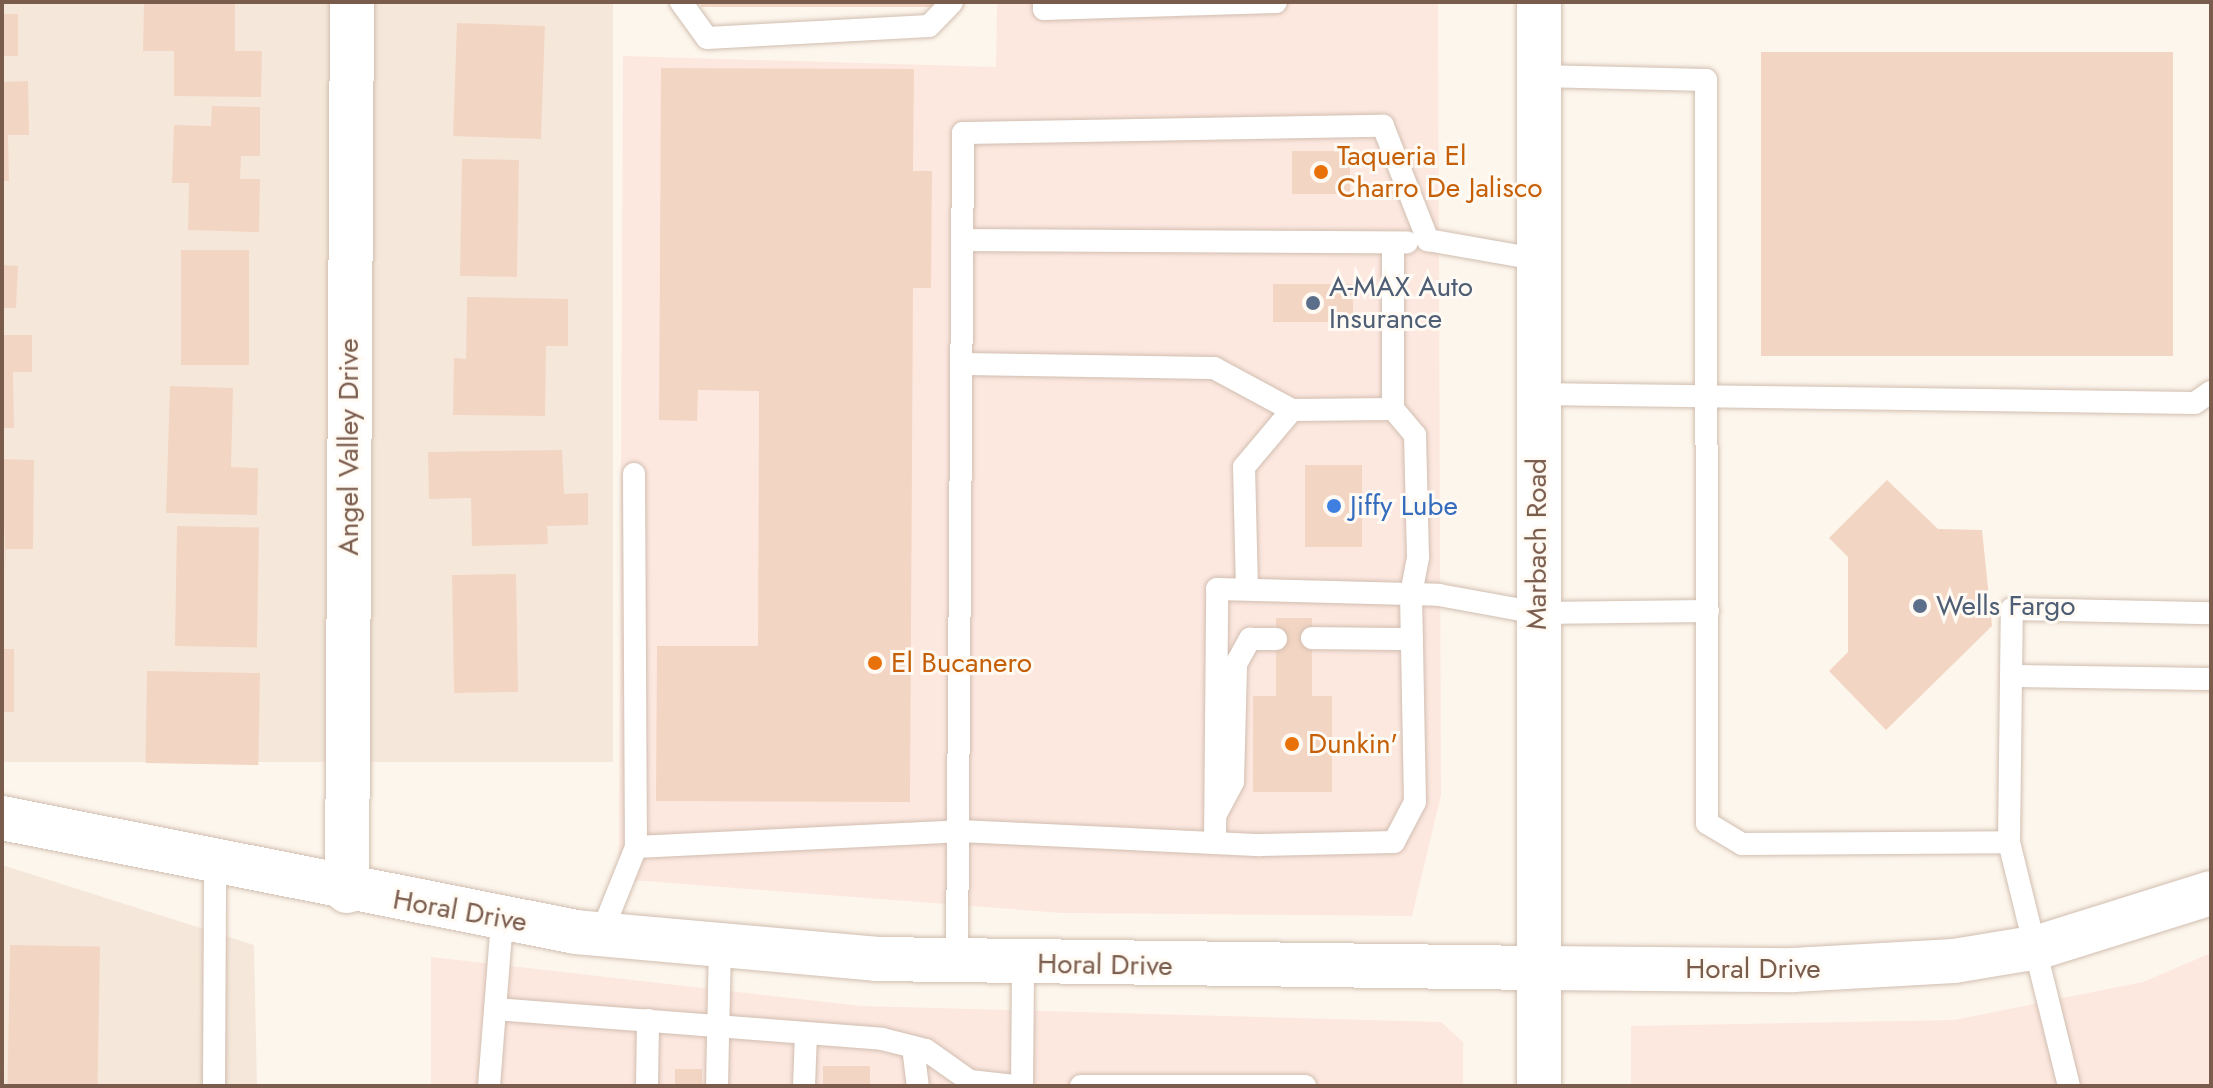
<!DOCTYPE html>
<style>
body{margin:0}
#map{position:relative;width:2213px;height:1088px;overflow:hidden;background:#fdf6ec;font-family:Jost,sans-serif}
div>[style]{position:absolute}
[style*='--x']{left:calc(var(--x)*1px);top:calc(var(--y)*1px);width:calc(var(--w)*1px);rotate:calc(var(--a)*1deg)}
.residential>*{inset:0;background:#f5e8da;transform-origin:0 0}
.commercial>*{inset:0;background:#fde8e0}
.building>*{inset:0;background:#f3d5c3;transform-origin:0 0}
.roads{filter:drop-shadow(0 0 2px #d1beb0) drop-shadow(0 0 2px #d1beb0)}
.lane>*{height:22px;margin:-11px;padding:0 11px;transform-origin:11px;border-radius:11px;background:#fff}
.street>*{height:44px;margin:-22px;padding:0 22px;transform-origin:22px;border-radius:22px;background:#fff}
.secondary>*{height:44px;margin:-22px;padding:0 22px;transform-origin:22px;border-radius:22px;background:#fff}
.dots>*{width:22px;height:22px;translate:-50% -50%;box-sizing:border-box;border:4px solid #fffaf3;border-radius:50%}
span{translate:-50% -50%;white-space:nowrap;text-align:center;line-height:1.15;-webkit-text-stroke:6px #fffaf3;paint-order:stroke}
.food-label{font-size:28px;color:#c56008}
.left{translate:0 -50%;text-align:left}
.service-label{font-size:28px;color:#4e5e75}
.street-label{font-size:28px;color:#7a5c4d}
.shop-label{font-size:28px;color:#366cbe}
.frame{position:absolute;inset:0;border:4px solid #7a5c4d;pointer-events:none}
</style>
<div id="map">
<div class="residential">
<div style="left:2px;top:2px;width:611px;height:760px"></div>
<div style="clip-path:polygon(2px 865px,254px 945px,257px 1086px,2px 1086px)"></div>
</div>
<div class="commercial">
<div style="clip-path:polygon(997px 2px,1438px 2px,1441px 795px,1412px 916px,1062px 913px,619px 879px,623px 56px,996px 67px)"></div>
<div style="clip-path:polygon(2211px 953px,2211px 1086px,1631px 1086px,1631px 1026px,1954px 1020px,2143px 982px)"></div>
<div style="clip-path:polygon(431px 957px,861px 1006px,1441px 1022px,1463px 1042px,1463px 1086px,431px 1086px)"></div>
</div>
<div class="building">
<div style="clip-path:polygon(144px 2px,235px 2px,235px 51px,262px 51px,261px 97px,174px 96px,174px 51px,143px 51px)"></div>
<div style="left:701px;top:2px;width:233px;height:5px"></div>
<div style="left:2px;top:14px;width:16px;height:42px"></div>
<div style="left:457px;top:23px;width:88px;height:113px;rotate:2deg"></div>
<div style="left:1761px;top:52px;width:412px;height:304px"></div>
<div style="clip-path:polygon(661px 68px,914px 69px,913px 171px,932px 171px,931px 288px,913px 288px,910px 802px,656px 801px,657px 646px,758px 646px,759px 391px,698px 390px,697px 421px,659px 420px)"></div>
<div style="clip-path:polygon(28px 81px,29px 135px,8px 135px,9px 181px,2px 181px,2px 82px)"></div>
<div style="clip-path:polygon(212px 106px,260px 107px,260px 156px,241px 156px,240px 179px,260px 179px,259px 232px,188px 230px,189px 183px,172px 183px,174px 125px,211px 126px)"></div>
<div style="left:1292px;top:151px;width:58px;height:43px"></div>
<div style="left:462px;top:159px;width:57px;height:117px;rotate:1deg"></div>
<div style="left:249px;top:250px;width:115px;height:68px;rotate:90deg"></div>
<div style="clip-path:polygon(2px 265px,18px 266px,16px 308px,2px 308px)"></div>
<div style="left:1273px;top:284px;width:80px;height:38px"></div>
<div style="clip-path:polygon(467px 297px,568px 299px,568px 346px,546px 346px,545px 416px,453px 415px,454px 358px,466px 359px)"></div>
<div style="clip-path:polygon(2px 335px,32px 335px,32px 372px,13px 372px,14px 428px,2px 428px)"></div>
<div style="clip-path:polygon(170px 386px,233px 388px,231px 467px,258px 468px,257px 515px,166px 513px)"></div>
<div style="clip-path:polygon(562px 450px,564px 494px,588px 493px,588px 525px,547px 526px,548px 544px,472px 546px,471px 498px,429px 499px,428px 452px)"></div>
<div style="clip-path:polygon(2px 459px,34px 460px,33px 549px,6px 549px,6px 575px)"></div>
<div style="left:1305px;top:465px;width:57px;height:82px"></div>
<div style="clip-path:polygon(1887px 480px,1938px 529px,1982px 530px,1992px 626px,1886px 730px,1829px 671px,1848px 652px,1848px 557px,1829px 538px)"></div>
<div style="left:177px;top:526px;width:82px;height:120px;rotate:1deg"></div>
<div style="left:516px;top:574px;width:118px;height:64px;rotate:89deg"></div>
<div style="clip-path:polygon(1276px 618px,1312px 618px,1312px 696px,1332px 696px,1332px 792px,1253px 792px,1253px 696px,1276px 696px)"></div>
<div style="left:2px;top:649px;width:12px;height:63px"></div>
<div style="left:147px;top:671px;width:113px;height:92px;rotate:1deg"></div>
<div style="left:10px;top:945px;width:90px;height:141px;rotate:1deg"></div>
<div style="left:823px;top:1066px;width:47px;height:20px"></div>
<div style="left:675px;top:1069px;width:27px;height:17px"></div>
</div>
<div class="roads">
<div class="lane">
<div style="--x:681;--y:2;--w:44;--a:54.2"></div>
<div style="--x:707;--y:38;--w:222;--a:-3.1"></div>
<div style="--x:929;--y:26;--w:33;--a:-46"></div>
<div style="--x:1044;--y:2;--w:7;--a:90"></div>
<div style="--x:1044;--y:9;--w:232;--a:-1.7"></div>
<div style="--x:1540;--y:76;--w:166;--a:1.4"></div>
<div style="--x:1706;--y:80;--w:743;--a:89.92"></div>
<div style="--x:1707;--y:823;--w:41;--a:31"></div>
<div style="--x:1742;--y:844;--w:267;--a:-0.4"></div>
<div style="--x:2009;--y:842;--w:251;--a:76.2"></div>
<div style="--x:963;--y:240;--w:444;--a:0.3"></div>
<div style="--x:961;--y:364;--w:253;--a:0.9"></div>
<div style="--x:1214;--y:368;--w:89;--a:28.3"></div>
<div style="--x:1292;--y:410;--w:101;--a:-0.6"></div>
<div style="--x:1393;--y:409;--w:166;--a:-90"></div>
<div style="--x:1537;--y:394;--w:658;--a:0.78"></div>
<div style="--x:2195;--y:403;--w:19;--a:-35"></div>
<div style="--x:634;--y:474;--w:373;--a:89.7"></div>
<div style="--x:1247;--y:589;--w:122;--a:-91.4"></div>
<div style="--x:1244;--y:467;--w:75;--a:-49.9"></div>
<div style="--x:1312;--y:638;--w:100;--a:0.6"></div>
<div style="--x:2011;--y:676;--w:200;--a:0.9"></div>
<div style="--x:1217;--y:812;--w:34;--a:-62"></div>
<div style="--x:1233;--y:782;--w:118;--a:-88.5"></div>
<div style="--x:1236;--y:664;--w:29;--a:-61"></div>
<div style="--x:1250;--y:639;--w:26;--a:0"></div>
<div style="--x:2009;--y:842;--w:233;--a:-89.3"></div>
<div style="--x:2012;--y:609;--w:199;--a:1.2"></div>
<div style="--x:1215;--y:843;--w:254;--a:-89.5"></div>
<div style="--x:1217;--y:589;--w:222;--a:1.5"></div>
<div style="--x:1439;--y:595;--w:101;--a:10.3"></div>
<div style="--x:1538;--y:613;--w:170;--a:-0.7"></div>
<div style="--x:601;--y:934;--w:94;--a:-68.1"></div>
<div style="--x:636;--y:847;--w:324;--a:-2.8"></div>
<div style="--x:960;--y:831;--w:301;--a:2.7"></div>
<div style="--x:1261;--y:845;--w:133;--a:-1.3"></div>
<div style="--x:1394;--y:842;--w:45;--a:-62.3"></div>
<div style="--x:1415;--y:802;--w:208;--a:-91.1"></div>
<div style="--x:1411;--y:594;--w:38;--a:-79"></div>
<div style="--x:1418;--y:557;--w:122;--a:-91.4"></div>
<div style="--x:1415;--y:435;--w:34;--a:-130"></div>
<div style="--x:957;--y:961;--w:828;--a:-89.58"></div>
<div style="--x:963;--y:133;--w:420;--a:-1"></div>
<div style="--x:1383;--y:126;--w:123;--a:68.5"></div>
<div style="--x:1428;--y:240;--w:110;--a:10"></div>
<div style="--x:495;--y:1009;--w:388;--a:4.4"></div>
<div style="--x:882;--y:1039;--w:45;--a:14"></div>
<div style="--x:926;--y:1050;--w:54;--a:35.2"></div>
<div style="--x:970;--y:1081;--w:45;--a:6.3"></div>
<div style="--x:913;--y:1047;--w:39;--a:83"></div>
<div style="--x:214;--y:1086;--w:222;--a:-89.7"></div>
<div style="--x:489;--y:1086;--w:168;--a:-85.5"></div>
<div style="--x:647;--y:1086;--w:66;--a:-89.1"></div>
<div style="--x:717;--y:1086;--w:141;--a:-88.8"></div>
<div style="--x:804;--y:1086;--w:52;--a:-87.8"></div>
<div style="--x:1022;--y:1086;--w:123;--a:-89.5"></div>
<div style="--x:1081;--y:1086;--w:224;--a:0"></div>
</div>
<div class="street">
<div style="--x:347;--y:891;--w:889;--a:-89.68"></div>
<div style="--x:1539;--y:968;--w:254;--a:0.5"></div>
<div style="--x:1793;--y:970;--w:161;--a:-3.2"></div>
<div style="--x:1954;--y:961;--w:86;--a:-9.4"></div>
<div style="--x:2039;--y:947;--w:180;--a:-17.4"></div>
</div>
<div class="secondary">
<div style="--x:2;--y:818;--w:585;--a:11.23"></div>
<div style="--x:576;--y:932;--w:301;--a:5.1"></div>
<div style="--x:876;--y:959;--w:663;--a:0.78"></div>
<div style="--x:1539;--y:1086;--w:1084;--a:-90"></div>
</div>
</div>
<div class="dots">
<div style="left:1321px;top:172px;background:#e8710a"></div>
<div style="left:1313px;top:303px;background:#5c6f8a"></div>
<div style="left:1334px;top:506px;background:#3f7fe0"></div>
<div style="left:1920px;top:606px;background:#5c6f8a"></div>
<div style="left:875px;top:663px;background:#e8710a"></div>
<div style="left:1292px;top:744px;background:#e8710a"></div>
</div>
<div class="food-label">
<span class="left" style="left:1337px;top:172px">Taqueria El<br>Charro De Jalisco</span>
<span class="left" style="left:891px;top:663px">El Bucanero</span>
<span class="left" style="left:1308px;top:744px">Dunkin'</span>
</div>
<div class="service-label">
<span class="left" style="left:1329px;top:303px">A-MAX Auto<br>Insurance</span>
<span class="left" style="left:1936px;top:606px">Wells Fargo</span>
</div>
<div class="street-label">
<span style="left:349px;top:447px;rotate:-90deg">Angel Valley Drive</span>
<span style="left:1537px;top:544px;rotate:-90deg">Marbach Road</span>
<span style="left:460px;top:911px;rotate:10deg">Horal Drive</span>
<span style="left:1105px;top:965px;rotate:1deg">Horal Drive</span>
<span style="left:1753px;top:969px">Horal Drive</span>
</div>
<div class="shop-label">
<span class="left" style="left:1350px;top:506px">Jiffy Lube</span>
</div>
<div class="frame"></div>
</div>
